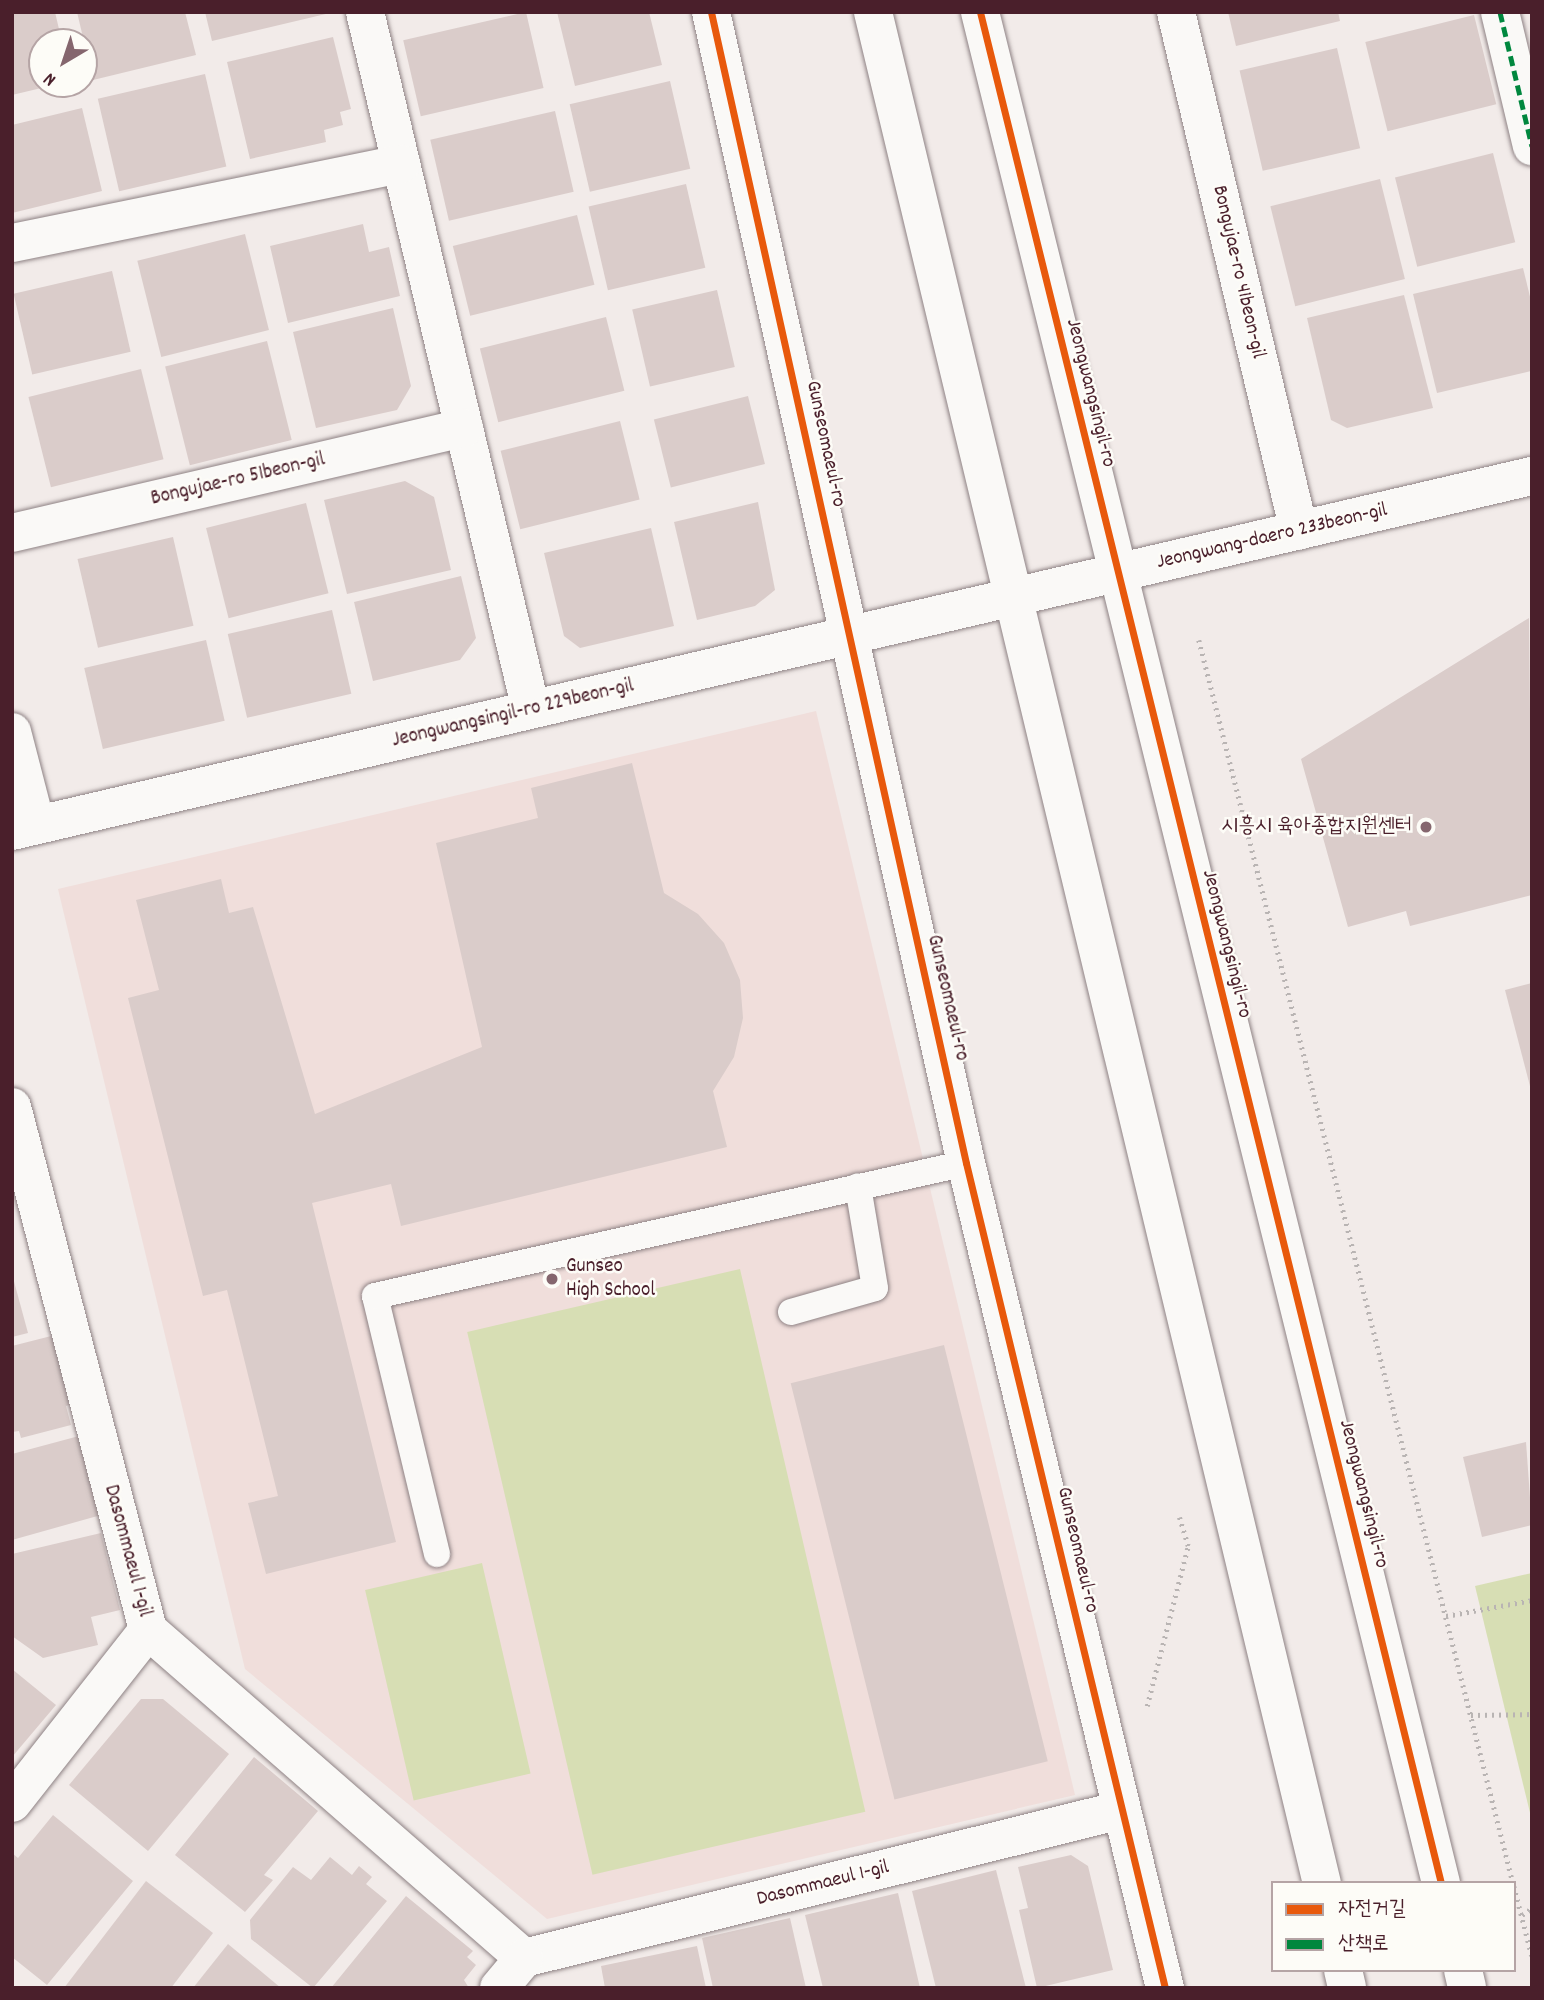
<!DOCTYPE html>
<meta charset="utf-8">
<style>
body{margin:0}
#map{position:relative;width:1544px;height:2000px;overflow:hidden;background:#f2ebe9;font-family:Dekko,"Poor Story",sans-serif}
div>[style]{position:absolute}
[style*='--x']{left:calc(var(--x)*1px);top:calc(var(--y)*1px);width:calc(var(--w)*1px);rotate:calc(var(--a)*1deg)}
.built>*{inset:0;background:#f0dedb}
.green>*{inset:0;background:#d7deb4;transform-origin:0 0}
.building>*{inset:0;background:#daccca;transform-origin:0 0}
.path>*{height:4.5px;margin-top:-2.25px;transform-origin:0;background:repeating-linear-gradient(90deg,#b9b4b3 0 2px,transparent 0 7px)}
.roads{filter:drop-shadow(0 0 2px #8e8284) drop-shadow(0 0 2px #8e8284)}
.service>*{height:26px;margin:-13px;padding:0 13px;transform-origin:13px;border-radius:13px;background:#faf9f7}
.minor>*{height:38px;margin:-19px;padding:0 19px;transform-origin:19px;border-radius:19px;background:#faf9f7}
.tertiary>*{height:38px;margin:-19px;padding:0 19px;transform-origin:19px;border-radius:19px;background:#faf9f7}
.quiet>*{height:5px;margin-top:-2.5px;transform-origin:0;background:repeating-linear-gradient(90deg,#00873e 0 10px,transparent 0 15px)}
.cycleway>*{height:7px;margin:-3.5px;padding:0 3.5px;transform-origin:3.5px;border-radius:3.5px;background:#e8590c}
.dots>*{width:19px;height:19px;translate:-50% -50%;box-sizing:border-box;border:4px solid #fdfcf7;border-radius:50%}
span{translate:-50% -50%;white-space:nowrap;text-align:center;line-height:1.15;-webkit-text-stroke:5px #fdfcf7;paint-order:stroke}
.street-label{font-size:21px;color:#4a1f2b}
.poi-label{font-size:21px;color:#4a1f2b}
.right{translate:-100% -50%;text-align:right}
.left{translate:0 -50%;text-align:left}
.frame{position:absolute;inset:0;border:14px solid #4a1f2b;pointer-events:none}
.legend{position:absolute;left:1271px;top:1881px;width:245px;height:91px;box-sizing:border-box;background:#fdfcf7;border:2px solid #b5a4a5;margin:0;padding:9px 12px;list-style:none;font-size:21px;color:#4a1f2b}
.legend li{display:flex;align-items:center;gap:14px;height:35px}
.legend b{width:35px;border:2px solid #b5a4a5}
.north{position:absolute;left:28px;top:28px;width:70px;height:70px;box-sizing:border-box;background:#fdfcf7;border:2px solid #b5a4a5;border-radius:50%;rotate:219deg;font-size:19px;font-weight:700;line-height:28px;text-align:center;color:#4a1f2b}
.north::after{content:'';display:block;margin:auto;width:24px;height:32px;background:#85666e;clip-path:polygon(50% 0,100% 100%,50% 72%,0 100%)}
</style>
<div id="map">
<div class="built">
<div style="clip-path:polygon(816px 711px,1075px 1795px,547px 1919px,245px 1669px,58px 889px)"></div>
</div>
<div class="green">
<div style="left:740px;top:1269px;width:557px;height:280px;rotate:77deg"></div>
<div style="left:482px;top:1563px;width:216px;height:120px;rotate:77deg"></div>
<div style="clip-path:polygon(1532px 1573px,1532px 1821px,1475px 1586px)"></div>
</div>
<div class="building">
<div style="clip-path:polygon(12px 12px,55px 12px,62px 42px,42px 42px,42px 84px,54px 85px,12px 95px)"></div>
<div style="clip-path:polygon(77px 12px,185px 12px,196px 55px,93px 80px)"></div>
<div style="clip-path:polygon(205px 12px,330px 12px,330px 13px,212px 41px)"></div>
<div style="left:526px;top:12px;width:78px;height:126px;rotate:77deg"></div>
<div style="clip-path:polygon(557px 12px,649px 12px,662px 65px,575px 86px)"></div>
<div style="clip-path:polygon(1228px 12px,1338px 12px,1340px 21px,1236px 46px)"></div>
<div style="left:1474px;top:15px;width:92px;height:112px;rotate:76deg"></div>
<div style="clip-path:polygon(333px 37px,351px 109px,340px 112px,343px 125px,324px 130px,326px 142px,250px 159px,227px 62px)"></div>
<div style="left:1337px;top:48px;width:103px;height:100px;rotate:77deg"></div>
<div style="left:205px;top:74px;width:95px;height:110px;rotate:77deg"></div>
<div style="left:670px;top:81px;width:90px;height:103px;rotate:77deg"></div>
<div style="clip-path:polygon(82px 108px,102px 191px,12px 213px,12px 125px)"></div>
<div style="left:555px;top:111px;width:83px;height:128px;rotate:77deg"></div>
<div style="left:1493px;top:153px;width:92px;height:101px;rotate:76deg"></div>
<div style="left:1380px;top:179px;width:103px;height:113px;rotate:76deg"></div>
<div style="left:686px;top:184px;width:86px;height:100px;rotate:77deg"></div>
<div style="left:577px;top:215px;width:72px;height:128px;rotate:76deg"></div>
<div style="clip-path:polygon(363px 224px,369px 252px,389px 247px,400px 296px,288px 323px,270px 246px)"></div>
<div style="left:245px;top:234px;width:99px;height:111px;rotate:76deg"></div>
<div style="clip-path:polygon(1523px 268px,1532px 305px,1531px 371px,1437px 393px,1413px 294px)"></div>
<div style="left:112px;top:271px;width:83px;height:101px;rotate:77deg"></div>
<div style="left:717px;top:290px;width:79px;height:87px;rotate:77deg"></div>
<div style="clip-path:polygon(1404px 295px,1433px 408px,1347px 428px,1331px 420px,1307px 318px)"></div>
<div style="clip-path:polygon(393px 308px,411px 386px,397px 410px,316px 428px,293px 332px)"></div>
<div style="left:606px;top:317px;width:76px;height:130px;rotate:76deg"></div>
<div style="left:267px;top:341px;width:102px;height:105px;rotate:76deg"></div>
<div style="left:141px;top:369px;width:93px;height:116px;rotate:76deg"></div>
<div style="left:748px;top:396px;width:70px;height:97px;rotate:76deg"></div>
<div style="left:620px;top:421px;width:81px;height:123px;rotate:76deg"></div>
<div style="clip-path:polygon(405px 481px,434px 497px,451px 570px,347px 594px,324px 500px)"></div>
<div style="clip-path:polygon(758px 502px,775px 590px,755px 606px,697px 620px,674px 522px)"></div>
<div style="left:306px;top:503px;width:93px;height:103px;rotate:76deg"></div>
<div style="clip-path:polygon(651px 528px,674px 626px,580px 648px,564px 636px,544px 553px)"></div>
<div style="left:173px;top:537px;width:91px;height:98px;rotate:77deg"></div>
<div style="clip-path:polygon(461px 576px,476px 638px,460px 660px,373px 681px,354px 602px)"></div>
<div style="left:332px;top:610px;width:86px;height:107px;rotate:77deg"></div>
<div style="clip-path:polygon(1529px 618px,1532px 895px,1410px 926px,1406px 911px,1348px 927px,1301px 759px)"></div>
<div style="left:206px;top:640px;width:83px;height:125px;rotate:77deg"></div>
<div style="clip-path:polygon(632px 763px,664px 893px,698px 914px,724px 943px,740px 980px,743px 1018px,734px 1057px,713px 1091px,727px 1147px,401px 1226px,391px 1184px,312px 1203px,396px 1542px,266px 1574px,248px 1503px,278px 1496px,227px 1290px,203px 1296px,128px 998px,159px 990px,136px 900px,221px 879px,229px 913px,253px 907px,315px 1114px,482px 1047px,436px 843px,538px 818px,531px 788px)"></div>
<div style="clip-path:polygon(1532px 983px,1532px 1090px,1531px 1090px,1505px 990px)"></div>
<div style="clip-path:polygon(12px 1274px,28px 1333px,12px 1337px)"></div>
<div style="clip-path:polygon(59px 1334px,76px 1403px,66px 1406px,71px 1425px,21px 1438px,19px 1431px,12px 1432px,12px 1346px)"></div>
<div style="left:944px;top:1345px;width:429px;height:158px;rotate:76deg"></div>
<div style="clip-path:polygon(79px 1436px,101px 1515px,12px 1540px,12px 1454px)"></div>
<div style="clip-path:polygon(1526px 1442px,1532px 1525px,1482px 1537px,1463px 1457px)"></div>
<div style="clip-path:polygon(101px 1533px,120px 1610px,91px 1617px,98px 1645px,43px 1658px,12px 1636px,12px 1554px)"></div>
<div style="clip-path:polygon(12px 1669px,56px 1705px,12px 1757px)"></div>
<div style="clip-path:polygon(141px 1699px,163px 1699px,229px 1754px,148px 1851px,69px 1785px)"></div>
<div style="clip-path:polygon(254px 1757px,318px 1811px,264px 1875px,273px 1880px,245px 1912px,175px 1855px)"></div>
<div style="clip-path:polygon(53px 1815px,133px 1881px,47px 1985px,12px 1957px,12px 1853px,18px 1858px)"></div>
<div style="clip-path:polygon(1071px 1855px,1088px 1866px,1113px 1970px,1037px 1988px,1019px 1910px,1028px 1908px,1018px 1867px)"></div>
<div style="clip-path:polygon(330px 1857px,352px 1875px,359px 1866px,372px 1877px,366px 1884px,387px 1901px,313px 1988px,251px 1939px,250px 1920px,293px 1867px,311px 1880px)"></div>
<div style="clip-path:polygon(996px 1870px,1026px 1988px,936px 1988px,912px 1891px)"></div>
<div style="clip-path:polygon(146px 1881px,213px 1933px,171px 1988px,64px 1988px)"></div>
<div style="clip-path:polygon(898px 1893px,920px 1988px,823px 1988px,805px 1915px)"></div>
<div style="clip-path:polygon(406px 1896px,473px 1951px,467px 1957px,476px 1965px,464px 1980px,469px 1988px,331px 1988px)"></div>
<div style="clip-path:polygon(790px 1918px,806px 1988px,713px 1988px,702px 1938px)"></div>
<div style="clip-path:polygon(228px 1944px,281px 1988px,193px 1988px)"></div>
<div style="clip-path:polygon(697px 1946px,706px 1988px,605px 1988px,601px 1966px)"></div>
</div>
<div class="path">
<div style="--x:1199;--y:640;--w:1282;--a:75.82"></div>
<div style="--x:1446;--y:1616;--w:87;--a:-10.5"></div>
<div style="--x:1147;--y:1706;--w:165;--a:-75.6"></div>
<div style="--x:1188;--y:1546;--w:30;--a:-107"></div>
<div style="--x:1471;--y:1715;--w:61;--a:-0.9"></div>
<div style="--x:1514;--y:1886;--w:72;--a:75.6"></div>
<div style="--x:1522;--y:1915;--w:12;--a:-35"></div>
</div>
<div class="roads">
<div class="service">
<div style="--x:791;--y:1312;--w:87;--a:-15.9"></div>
<div style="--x:875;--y:1288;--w:103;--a:-99.5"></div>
<div style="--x:437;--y:1554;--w:265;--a:-103.5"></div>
<div style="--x:375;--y:1296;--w:606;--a:-12.68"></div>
</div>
<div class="minor">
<div style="--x:365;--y:12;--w:717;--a:76.62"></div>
<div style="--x:711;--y:12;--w:1179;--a:77.51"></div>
<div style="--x:966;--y:1163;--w:849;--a:76.44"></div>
<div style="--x:1176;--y:12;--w:533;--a:76.67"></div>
<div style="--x:1500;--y:12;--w:138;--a:76.6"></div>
<div style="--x:12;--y:243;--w:397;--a:-11.5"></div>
<div style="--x:12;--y:533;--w:464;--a:-13.1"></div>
<div style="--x:12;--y:732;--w:96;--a:75.5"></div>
<div style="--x:12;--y:1107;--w:540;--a:75.42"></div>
<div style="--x:148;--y:1630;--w:499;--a:41.1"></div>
<div style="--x:524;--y:1958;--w:615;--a:-13.92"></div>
<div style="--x:12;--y:1803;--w:220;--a:-51.8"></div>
<div style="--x:499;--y:1988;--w:39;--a:-50"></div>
</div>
<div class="tertiary">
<div style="--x:873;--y:12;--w:1924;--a:76.51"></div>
<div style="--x:980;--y:12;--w:1927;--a:76.16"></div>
<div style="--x:12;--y:831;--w:1561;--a:-13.15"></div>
<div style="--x:1343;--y:1970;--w:18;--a:77"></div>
<div style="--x:1463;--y:1970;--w:18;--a:77"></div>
</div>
</div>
<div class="quiet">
<div style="--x:1500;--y:12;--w:138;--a:76.6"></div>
</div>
<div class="cycleway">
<div style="--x:711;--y:12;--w:1179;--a:77.51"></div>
<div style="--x:966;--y:1163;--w:849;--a:76.44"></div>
<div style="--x:980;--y:12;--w:1927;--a:76.16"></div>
</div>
<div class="dots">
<div style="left:1426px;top:827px;background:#85666e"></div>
<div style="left:552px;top:1279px;background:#85666e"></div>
</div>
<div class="street-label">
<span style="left:1238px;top:272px;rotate:77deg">Bongujae-ro 41beon-gil</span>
<span style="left:1090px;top:393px;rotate:76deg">Jeongwangsingil-ro</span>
<span style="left:825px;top:444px;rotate:78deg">Gunseomaeul-ro</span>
<span style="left:238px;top:480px;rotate:-13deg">Bongujae-ro 51beon-gil</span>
<span style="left:1272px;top:537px;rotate:-13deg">Jeongwang-daero 233beon-gil</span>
<span style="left:513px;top:714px;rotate:-13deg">Jeongwangsingil-ro 229beon-gil</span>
<span style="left:1226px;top:944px;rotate:76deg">Jeongwangsingil-ro</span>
<span style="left:947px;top:998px;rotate:77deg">Gunseomaeul-ro</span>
<span style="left:1363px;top:1494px;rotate:76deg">Jeongwangsingil-ro</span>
<span style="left:1077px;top:1550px;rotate:77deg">Gunseomaeul-ro</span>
<span style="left:127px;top:1551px;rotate:75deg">Dasommaeul 1-gil</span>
<span style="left:823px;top:1884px;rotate:-14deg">Dasommaeul 1-gil</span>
</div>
<div class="poi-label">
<span class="right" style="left:1412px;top:827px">시흥시 육아종합지원센터</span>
<span class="left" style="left:566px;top:1279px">Gunseo<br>High School</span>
</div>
<div class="frame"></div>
<ul class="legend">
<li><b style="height:9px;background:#e8590c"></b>자전거길</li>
<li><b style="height:9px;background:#00873e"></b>산책로</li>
</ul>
<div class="north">N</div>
</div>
